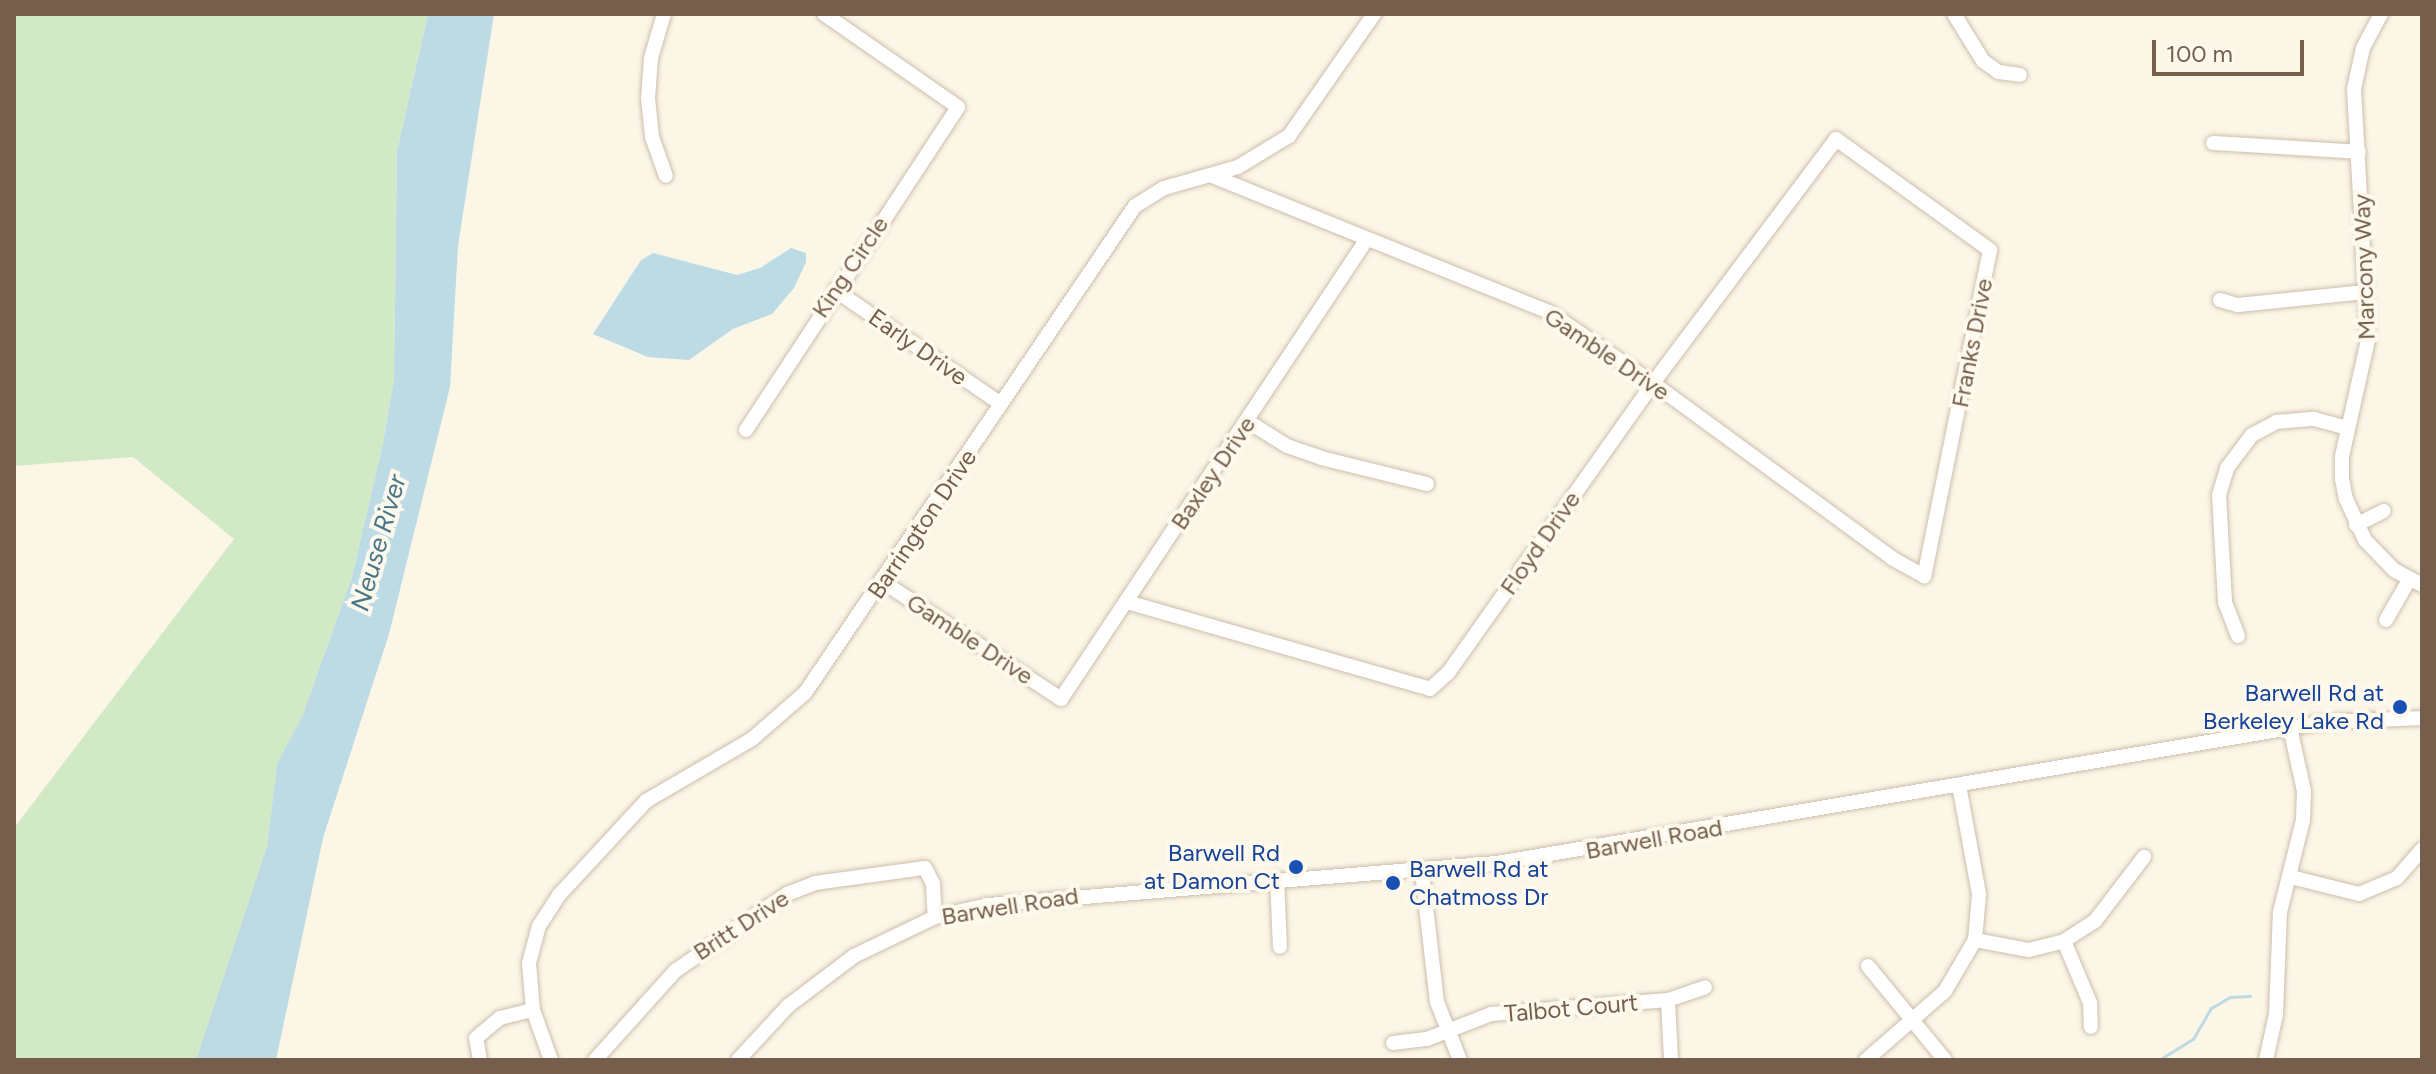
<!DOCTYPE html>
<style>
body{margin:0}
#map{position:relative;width:2436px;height:1074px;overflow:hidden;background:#fcf6e7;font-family:Figtree,sans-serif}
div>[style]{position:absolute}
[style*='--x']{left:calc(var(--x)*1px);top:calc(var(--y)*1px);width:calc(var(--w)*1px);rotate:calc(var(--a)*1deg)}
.green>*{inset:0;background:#d1e9c5}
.water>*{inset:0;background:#bcdbe5}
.stream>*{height:3px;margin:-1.5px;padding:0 1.5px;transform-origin:1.5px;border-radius:1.5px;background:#bcdbe5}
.roads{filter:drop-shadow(0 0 2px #cdbead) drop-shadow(0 0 2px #cdbead)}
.minor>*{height:14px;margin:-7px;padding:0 7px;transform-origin:7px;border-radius:7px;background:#fff}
.dots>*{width:22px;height:22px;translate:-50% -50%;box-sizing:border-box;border:4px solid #fef9ed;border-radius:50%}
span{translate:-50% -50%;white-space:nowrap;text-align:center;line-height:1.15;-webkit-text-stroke:8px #fef9ed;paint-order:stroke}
.street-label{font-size:24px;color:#755f4c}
.transit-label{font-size:24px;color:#164399}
.right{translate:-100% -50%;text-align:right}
.left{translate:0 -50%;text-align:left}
.water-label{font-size:26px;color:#467688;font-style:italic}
.frame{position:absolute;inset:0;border:16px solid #755f4c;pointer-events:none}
.scale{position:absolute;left:2152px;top:40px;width:152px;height:36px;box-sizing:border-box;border:4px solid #755f4c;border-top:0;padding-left:10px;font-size:24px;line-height:28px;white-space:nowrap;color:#755f4c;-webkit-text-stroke:6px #fef9ed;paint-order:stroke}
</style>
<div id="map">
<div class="green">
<div style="clip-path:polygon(14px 14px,428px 14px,397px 151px,394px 379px,383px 443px,352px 577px,303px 714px,277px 764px,267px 846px,196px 1060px,14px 1060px,14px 828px,234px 539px,133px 457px,14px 466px)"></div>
</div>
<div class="water">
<div style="clip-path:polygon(428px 14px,494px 14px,458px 246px,450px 387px,389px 634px,323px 838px,276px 1060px,196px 1060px,267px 846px,277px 764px,303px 714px,352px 577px,383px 443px,394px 379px,397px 151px)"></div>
<div style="clip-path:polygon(791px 248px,806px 253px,806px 262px,794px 288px,772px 314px,733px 329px,689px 360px,648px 357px,593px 334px,641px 260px,653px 253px,737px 275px,760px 268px)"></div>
</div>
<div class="stream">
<div style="--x:2159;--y:1060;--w:40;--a:-32"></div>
<div style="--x:2193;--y:1039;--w:36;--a:-60"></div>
<div style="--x:2211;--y:1008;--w:22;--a:-30"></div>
<div style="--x:2230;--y:997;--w:20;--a:-3"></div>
</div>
<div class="roads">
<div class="minor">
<div style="--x:664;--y:14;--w:46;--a:106.5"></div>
<div style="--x:651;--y:58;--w:40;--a:94.3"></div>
<div style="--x:648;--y:98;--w:39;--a:84"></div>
<div style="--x:652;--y:137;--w:41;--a:70.3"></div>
<div style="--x:1954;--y:14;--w:55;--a:58.3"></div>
<div style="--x:1983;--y:61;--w:19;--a:35"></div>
<div style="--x:1999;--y:72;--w:21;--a:8"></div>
<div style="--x:2381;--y:14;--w:38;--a:118"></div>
<div style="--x:2363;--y:48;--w:42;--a:102.4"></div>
<div style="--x:2354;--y:89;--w:251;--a:86.8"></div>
<div style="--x:2368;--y:340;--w:119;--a:102.6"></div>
<div style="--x:2342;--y:456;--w:23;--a:90"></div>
<div style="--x:2342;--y:479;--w:20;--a:79"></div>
<div style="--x:2346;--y:499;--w:45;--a:65.1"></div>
<div style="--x:2365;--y:540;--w:42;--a:46"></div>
<div style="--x:2394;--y:570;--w:32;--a:28"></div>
<div style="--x:2213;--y:143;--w:146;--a:3.5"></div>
<div style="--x:835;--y:290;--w:201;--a:34.5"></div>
<div style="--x:2220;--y:300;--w:19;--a:16"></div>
<div style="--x:2238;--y:305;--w:128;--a:-5.8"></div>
<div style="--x:1247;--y:421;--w:47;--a:32"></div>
<div style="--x:1287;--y:446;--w:36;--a:19"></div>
<div style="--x:1321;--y:458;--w:109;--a:13.8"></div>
<div style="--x:746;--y:430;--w:386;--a:-56.7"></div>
<div style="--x:958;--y:107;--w:163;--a:-145.2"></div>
<div style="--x:2356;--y:525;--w:31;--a:-27"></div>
<div style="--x:883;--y:582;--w:213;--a:33.3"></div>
<div style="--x:1061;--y:699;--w:549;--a:-56.37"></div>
<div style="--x:1127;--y:602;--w:315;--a:16"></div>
<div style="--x:1430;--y:689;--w:24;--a:-42"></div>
<div style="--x:1448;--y:673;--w:355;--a:-54.7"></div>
<div style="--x:1653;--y:383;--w:305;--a:-53.1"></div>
<div style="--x:1836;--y:139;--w:190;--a:35.8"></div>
<div style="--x:1990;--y:250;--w:333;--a:101.4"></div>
<div style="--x:1924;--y:576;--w:37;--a:-151"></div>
<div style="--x:1892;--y:558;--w:296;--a:-143.8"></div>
<div style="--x:1653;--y:383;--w:126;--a:-145.7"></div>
<div style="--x:1549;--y:312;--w:362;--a:-158"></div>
<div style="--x:2386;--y:620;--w:46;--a:-60.1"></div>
<div style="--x:2238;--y:636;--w:36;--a:-111"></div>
<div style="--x:2225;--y:602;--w:107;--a:-93.2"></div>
<div style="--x:2219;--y:495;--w:28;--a:-73"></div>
<div style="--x:2227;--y:468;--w:41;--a:-52.9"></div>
<div style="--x:2252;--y:435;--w:27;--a:-28"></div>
<div style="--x:2276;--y:422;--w:38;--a:-5"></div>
<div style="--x:2314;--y:419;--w:35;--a:15"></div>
<div style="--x:1422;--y:871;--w:132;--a:83.5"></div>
<div style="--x:1437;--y:1002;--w:62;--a:68.4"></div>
<div style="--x:2291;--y:877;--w:70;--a:14"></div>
<div style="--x:2359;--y:894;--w:41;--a:-22.8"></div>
<div style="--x:2397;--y:878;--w:38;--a:-49"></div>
<div style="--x:1277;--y:879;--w:68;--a:87.5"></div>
<div style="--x:1975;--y:940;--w:55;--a:10.5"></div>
<div style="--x:2029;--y:950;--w:36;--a:-14"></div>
<div style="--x:2064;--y:941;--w:37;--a:-33"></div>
<div style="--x:2095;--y:921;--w:81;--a:-52.6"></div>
<div style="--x:2064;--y:941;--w:67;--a:67.2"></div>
<div style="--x:2090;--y:1003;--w:24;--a:88"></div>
<div style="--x:1868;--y:966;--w:122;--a:50.7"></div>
<div style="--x:1668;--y:1000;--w:60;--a:87.1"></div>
<div style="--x:1393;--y:1043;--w:34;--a:-7"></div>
<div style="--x:1427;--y:1039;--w:69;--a:-21.3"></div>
<div style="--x:1491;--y:1014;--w:178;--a:-4.5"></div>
<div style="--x:1668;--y:1000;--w:39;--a:-19"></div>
<div style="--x:480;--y:1060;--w:22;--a:-100"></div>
<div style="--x:476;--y:1038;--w:31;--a:-40"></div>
<div style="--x:500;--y:1018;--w:34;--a:-14"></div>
<div style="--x:551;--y:1060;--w:53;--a:-109.8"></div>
<div style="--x:533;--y:1010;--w:47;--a:-94.9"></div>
<div style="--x:529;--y:963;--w:38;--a:-75"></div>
<div style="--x:539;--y:926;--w:37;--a:-57"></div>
<div style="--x:559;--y:895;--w:128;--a:-47.2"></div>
<div style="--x:646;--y:801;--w:123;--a:-30.3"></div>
<div style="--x:752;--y:739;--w:70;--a:-41"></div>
<div style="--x:805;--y:693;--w:588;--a:-55.88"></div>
<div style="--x:1135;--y:206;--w:34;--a:-32"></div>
<div style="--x:1164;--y:188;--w:77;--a:-15.8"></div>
<div style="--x:1238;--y:167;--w:60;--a:-31.3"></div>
<div style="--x:1289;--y:136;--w:149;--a:-55.1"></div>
<div style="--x:595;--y:1060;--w:120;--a:-48"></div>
<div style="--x:675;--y:971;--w:136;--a:-34.5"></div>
<div style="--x:787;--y:894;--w:30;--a:-21"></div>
<div style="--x:815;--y:883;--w:111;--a:-7.8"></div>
<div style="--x:925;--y:868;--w:18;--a:63"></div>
<div style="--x:933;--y:884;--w:33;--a:87"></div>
<div style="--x:738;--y:1060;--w:74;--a:-47.2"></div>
<div style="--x:788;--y:1006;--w:83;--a:-37.1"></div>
<div style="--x:854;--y:956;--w:90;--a:-25.7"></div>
<div style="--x:935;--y:917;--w:54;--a:-12.8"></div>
<div style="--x:988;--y:905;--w:511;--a:-4.72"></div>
<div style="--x:1497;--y:863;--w:840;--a:-9.66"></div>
<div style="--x:2325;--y:722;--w:97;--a:-2.4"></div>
<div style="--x:1866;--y:1060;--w:105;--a:-41.1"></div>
<div style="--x:1945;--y:991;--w:59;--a:-59.5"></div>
<div style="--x:1975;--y:940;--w:46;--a:-85"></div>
<div style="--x:1979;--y:894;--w:111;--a:-100.4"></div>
<div style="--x:2266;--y:1060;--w:47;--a:-77.7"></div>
<div style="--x:2276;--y:1014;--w:102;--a:-87.8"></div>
<div style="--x:2280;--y:912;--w:95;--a:-76"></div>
<div style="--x:2303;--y:820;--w:29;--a:-88"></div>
<div style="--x:2304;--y:791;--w:65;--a:-102.5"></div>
</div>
</div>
<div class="dots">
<div style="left:2400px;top:707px;background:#1a4fb4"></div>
<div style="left:1296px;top:867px;background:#1a4fb4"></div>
<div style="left:1393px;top:883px;background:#1a4fb4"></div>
</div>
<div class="street-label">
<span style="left:850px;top:267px;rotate:-56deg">King Circle</span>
<span style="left:2364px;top:267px;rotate:-92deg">Marcony Way</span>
<span style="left:1972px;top:343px;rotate:-79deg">Franks Drive</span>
<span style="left:918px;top:347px;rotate:35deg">Early Drive</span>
<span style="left:1607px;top:354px;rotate:34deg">Gamble Drive</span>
<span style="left:1213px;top:473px;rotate:-56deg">Baxley Drive</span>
<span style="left:922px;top:524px;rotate:-56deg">Barrington Drive</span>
<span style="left:1540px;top:543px;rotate:-55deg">Floyd Drive</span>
<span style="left:970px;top:639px;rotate:33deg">Gamble Drive</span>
<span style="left:1654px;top:839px;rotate:-10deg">Barwell Road</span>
<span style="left:1010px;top:906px;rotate:-9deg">Barwell Road</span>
<span style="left:741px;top:925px;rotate:-33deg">Britt Drive</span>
<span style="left:1571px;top:1008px;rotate:-5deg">Talbot Court</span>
</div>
<div class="transit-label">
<span class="right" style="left:2384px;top:707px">Barwell Rd at<br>Berkeley Lake Rd</span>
<span class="right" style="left:1280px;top:867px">Barwell Rd<br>at Damon Ct</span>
<span class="left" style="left:1409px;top:883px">Barwell Rd at<br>Chatmoss Dr</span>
</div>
<div class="water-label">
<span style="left:379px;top:543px;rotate:-74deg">Neuse River</span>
</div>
<div class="frame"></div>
<div class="scale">100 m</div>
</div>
